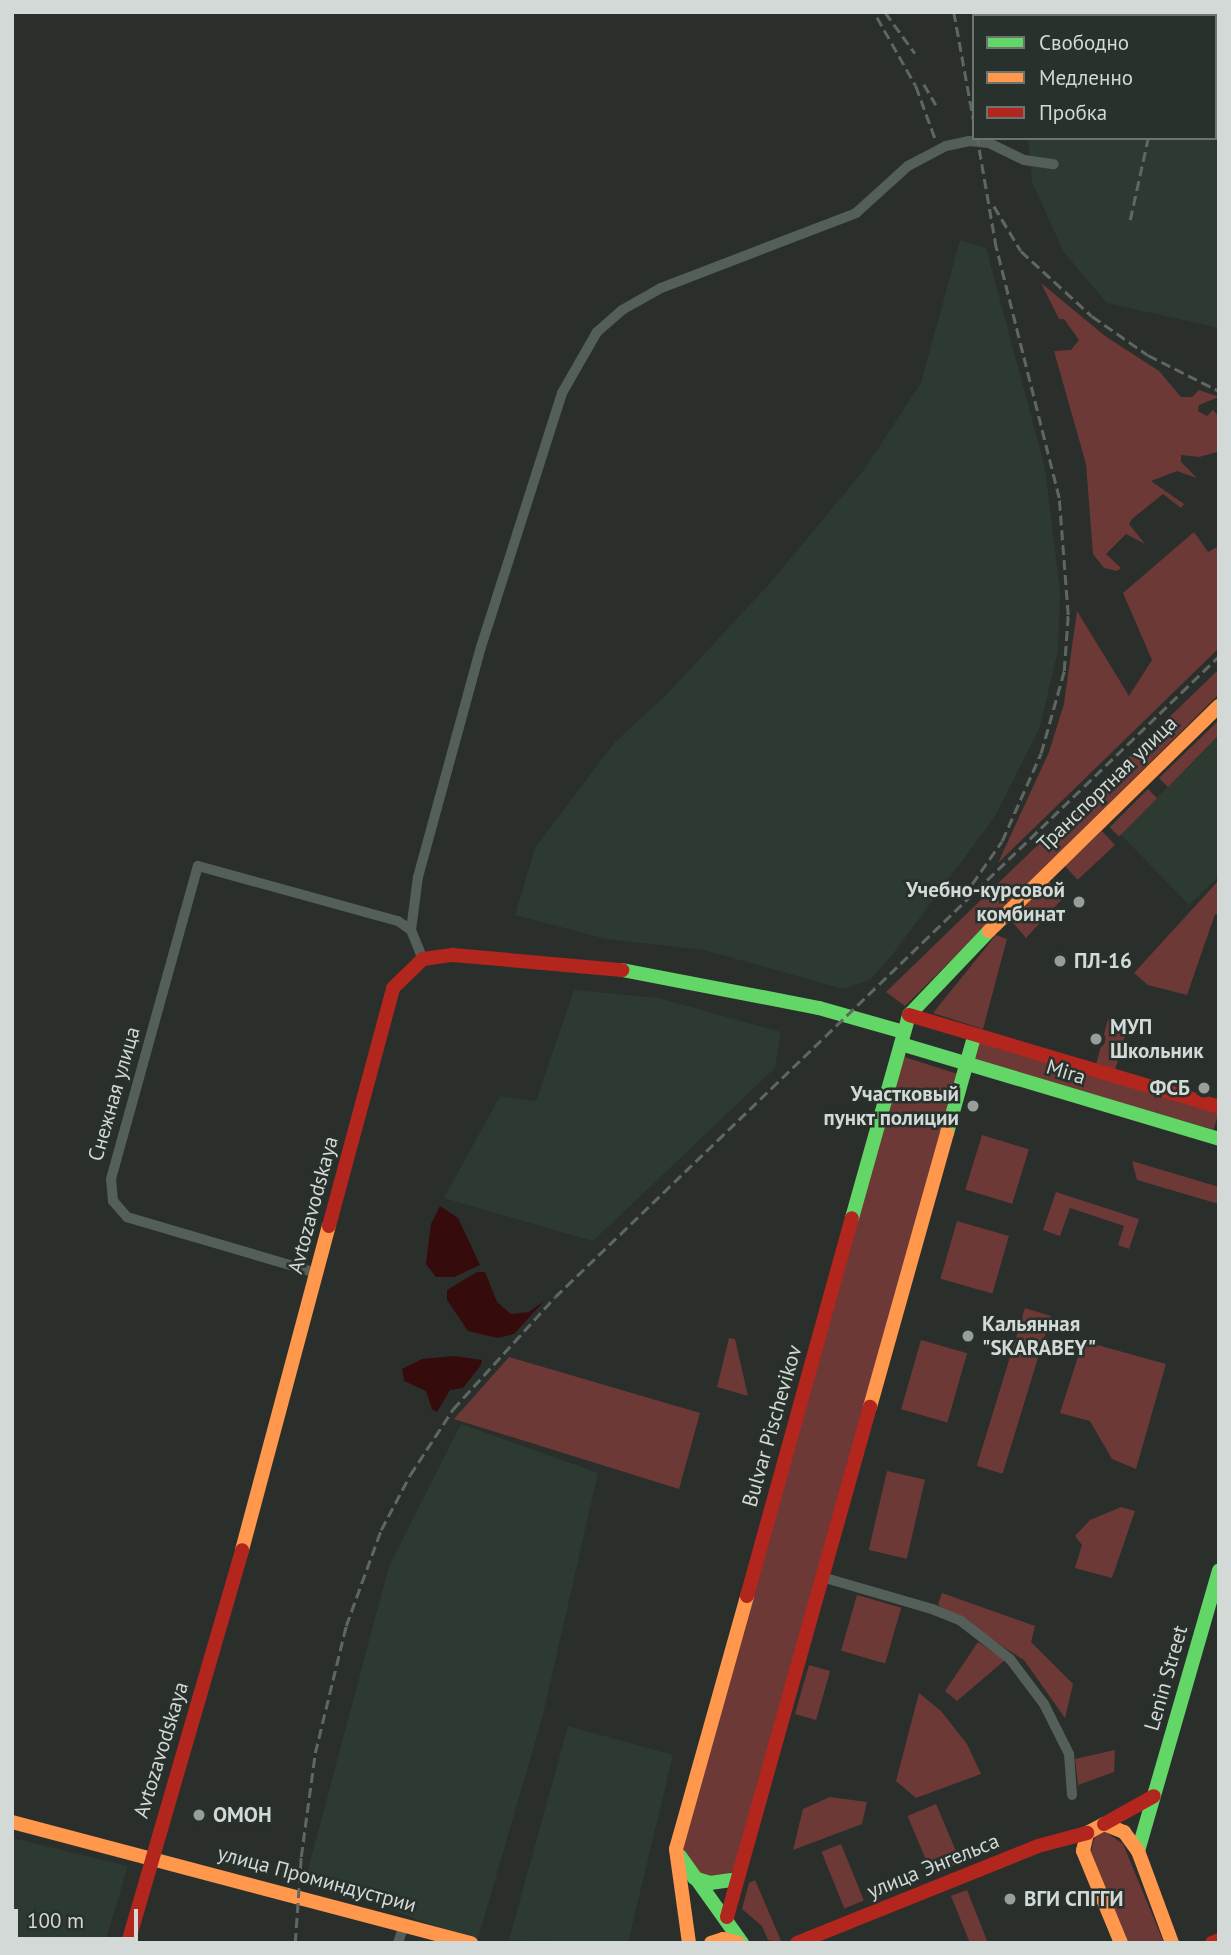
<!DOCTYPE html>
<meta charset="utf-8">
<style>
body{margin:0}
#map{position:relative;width:1231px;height:1955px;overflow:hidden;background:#2a2f2c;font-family:"PT Sans",sans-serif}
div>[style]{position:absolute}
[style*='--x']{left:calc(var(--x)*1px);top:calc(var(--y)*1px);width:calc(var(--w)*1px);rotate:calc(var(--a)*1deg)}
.built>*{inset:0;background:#2c3a32}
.green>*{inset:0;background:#6d3936;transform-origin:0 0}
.water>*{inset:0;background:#350b0b}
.street>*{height:10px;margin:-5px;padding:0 5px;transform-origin:5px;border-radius:5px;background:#545f59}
.fast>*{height:14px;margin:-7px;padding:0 7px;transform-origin:7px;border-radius:7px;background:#63d668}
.slow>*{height:14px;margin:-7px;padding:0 7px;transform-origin:7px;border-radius:7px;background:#ff974d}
.jam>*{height:14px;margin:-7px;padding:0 7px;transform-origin:7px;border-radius:7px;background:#b3261e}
.rail>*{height:2.5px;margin-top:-1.25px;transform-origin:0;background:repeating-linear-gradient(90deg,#5e6762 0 10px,transparent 0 15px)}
.dots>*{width:19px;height:19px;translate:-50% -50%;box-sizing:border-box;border:4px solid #28312c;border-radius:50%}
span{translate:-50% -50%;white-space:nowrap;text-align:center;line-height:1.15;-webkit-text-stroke:5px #28312c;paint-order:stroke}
.street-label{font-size:21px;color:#d3d9d6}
.poi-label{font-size:21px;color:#d3d9d6;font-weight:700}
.right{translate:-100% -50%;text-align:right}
.left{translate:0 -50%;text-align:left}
.frame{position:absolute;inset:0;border:14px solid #d3d9d6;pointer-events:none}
.legend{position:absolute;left:972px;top:14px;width:245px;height:126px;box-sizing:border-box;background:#28312c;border:2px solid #6c7470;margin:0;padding:9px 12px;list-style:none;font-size:21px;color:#d3d9d6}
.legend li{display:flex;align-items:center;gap:14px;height:35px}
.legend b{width:35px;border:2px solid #6c7470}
.scale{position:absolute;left:14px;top:1909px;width:124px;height:32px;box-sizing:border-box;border:4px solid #d3d9d6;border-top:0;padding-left:9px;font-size:21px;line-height:24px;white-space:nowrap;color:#d3d9d6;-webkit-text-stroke:5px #28312c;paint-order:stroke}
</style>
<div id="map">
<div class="built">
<div style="clip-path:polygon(1047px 12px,1219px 12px,1219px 328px,1107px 303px,1063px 251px,1032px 182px,1028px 138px,1215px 138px,1215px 16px)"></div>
<div style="clip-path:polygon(960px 240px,986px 248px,1045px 468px,1060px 591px,1058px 650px,1040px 727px,994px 818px,892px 955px,870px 980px,843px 989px,704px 950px,606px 939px,515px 915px,535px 848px,615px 742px,667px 694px,771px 582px,863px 471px,921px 383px)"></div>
<div style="clip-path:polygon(1219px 736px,1219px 875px,1189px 905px,1120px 834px)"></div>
<div style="clip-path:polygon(574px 990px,658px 998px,781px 1032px,775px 1068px,593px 1241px,444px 1198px,500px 1096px,536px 1101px)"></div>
<div style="clip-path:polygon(461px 1424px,598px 1473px,543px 1715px,477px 1942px,306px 1877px,389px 1566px)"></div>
<div style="clip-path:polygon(568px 1726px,673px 1755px,628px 1943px,509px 1940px)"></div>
<div style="clip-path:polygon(12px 1838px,128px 1866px,105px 1943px,12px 1943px)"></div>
</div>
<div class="green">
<div style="clip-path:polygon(1041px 283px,1105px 336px,1159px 371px,1181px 397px,1192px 397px,1199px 390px,1219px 397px,1199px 405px,1198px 411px,1207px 416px,1213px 410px,1219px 417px,1219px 455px,1217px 452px,1199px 457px,1181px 455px,1181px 462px,1197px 478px,1177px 471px,1151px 481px,1184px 504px,1181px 508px,1163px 494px,1132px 519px,1129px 524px,1145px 544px,1126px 534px,1106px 554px,1121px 568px,1117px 571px,1104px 568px,1093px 554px,1086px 464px,1054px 351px,1071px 350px,1079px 340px,1064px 319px,1059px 319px)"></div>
<div style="clip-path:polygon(1194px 532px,1208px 552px,1219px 546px,1219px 648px,998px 863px,1049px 752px,1064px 704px,1077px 611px,1129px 696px,1152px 660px,1123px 593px)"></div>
<div style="clip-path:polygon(1219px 669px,1219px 694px,905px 1006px,886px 992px)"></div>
<div style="clip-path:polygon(1219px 720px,1219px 735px,1168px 787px,1159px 778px)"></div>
<div style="left:1148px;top:789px;width:13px;height:54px;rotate:45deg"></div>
<div style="left:1102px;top:831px;width:19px;height:51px;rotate:47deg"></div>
<div style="clip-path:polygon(1219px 880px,1219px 915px,1215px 914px,1187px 995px,1148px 985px,1134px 973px)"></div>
<div style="clip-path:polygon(1049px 881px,1063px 898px,1026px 938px,1009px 918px)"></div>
<div style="clip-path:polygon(996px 935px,1007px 939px,983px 1029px,933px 1013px)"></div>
<div style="clip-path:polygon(1108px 1019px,1120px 1023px,1125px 1035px,1115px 1070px,1096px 1065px)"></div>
<div style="left:978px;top:1041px;width:251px;height:20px;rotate:16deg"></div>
<div style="clip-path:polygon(901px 1056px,961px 1075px,735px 1870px,721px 1878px,704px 1874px,691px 1868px,683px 1849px)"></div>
<div style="left:982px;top:1135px;width:49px;height:57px;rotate:17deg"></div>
<div style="clip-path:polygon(1132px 1161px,1219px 1187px,1219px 1204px,1137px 1180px)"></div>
<div style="clip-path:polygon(1056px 1192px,1139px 1219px,1129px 1249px,1118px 1245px,1124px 1226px,1070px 1208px,1060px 1236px,1043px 1230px)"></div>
<div style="left:957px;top:1221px;width:54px;height:60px;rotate:16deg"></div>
<div style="left:1025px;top:1308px;width:27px;height:165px;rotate:17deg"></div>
<div style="clip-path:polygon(729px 1338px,735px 1339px,748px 1396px,717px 1387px)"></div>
<div style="left:921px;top:1340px;width:48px;height:72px;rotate:16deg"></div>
<div style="clip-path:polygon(1083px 1341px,1166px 1364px,1136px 1469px,1112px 1459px,1090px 1421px,1060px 1413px)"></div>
<div style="clip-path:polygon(509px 1357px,700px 1413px,679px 1489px,454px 1419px)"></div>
<div style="left:887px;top:1471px;width:39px;height:81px;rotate:13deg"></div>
<div style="clip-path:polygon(1121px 1507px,1135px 1511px,1112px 1578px,1075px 1568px,1082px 1545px,1075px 1536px,1090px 1520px)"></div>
<div style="clip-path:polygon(942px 1593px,1035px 1626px,1031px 1642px,1073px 1684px,1065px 1718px,1024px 1660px,938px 1605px)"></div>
<div style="left:857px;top:1595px;width:46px;height:58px;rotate:16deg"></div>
<div style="clip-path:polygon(978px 1642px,1005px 1660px,957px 1701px,945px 1691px)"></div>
<div style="left:809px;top:1665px;width:22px;height:51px;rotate:16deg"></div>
<div style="clip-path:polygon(919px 1693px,941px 1711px,967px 1744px,981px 1774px,916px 1798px,896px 1781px)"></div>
<div style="clip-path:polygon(1115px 1750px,1114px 1772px,1078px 1785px,1075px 1759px)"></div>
<div style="clip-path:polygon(830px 1797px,867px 1802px,862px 1824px,793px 1850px,803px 1809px)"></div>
<div style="left:936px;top:1804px;width:63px;height:31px;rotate:67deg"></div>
<div style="clip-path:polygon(1103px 1830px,1123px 1844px,1164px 1943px,1128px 1943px,1091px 1852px,1095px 1835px)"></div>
<div style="left:841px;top:1844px;width:61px;height:21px;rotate:68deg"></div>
<div style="clip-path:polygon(755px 1880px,782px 1943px,768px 1940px,762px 1926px,742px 1909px,749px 1883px)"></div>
<div style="clip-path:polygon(967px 1890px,988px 1943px,970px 1943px,951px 1896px)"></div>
</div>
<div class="water">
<div style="clip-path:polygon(440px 1206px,458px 1218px,480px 1265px,454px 1277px,436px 1277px,426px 1264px,431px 1224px)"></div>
<div style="clip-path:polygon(477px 1272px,485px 1272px,497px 1302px,511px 1314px,529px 1312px,544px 1301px,514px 1334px,498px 1338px,468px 1331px,447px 1300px,447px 1290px)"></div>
<div style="clip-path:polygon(454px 1356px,482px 1360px,481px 1365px,463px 1388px,450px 1390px,437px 1412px,432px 1409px,426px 1391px,404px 1381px,402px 1369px,422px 1359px)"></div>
</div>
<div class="street">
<div style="--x:1003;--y:12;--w:4;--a:76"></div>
<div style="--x:411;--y:930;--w:53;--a:-82.5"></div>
<div style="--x:418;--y:877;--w:238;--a:-74.7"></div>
<div style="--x:481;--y:647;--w:267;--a:-72.3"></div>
<div style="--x:562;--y:393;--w:70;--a:-60.2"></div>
<div style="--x:597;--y:332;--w:33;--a:-41"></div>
<div style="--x:622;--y:310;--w:45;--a:-29.4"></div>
<div style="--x:661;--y:288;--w:209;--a:-21"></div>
<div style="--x:856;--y:213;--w:70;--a:-42.1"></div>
<div style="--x:908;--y:166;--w:43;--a:-27.8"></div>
<div style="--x:946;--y:146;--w:24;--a:-12"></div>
<div style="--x:969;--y:141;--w:20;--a:6"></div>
<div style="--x:989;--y:143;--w:39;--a:26"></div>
<div style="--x:1024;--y:160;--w:30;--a:8"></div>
<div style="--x:317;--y:1273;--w:198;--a:-163.6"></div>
<div style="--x:127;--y:1217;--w:21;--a:-131"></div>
<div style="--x:113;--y:1201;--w:22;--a:-95"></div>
<div style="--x:111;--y:1179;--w:325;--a:-74.5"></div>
<div style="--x:198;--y:866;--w:207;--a:15.4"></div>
<div style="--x:398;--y:921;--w:16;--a:35"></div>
<div style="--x:411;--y:930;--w:31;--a:68"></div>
<div style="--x:822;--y:1577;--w:115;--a:16.2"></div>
<div style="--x:932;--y:1609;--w:31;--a:22"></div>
<div style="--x:961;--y:1621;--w:62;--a:37.8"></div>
<div style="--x:1010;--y:1659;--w:56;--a:52.9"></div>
<div style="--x:1044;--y:1704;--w:56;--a:63.4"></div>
<div style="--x:1069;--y:1754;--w:41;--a:85.8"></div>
<div style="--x:398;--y:1943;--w:19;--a:-72"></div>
</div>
<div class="fast">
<div style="--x:622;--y:970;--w:201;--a:10.9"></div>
<div style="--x:819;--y:1008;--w:88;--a:15.8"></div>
<div style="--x:901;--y:1044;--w:332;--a:16.6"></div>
<div style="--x:947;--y:1133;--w:100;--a:-74.3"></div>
<div style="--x:852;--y:1218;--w:211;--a:-74.3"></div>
<div style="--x:909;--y:1015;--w:116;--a:-46.4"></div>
<div style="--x:1138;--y:1851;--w:292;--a:-73.9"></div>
<div style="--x:680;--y:1856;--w:107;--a:54.5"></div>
<div style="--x:694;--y:1878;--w:17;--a:17"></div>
<div style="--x:710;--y:1883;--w:27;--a:-8"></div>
</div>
<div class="slow">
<div style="--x:989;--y:931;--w:322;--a:-44.4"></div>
<div style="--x:870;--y:1407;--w:285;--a:-74.3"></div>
<div style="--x:242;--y:1550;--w:335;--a:-75"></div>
<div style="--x:12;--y:1822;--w:475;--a:14.8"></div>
<div style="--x:689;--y:1943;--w:95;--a:-97.9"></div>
<div style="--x:676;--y:1849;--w:263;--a:-74.3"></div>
<div style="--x:711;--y:1943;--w:13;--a:-18"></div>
<div style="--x:723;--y:1939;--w:16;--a:14"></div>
<div style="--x:1121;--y:1943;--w:100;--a:-112.4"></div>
<div style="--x:1083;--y:1851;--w:18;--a:-77"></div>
<div style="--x:1087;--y:1833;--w:19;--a:-28"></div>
<div style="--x:1104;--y:1824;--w:22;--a:22"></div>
<div style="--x:1124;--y:1832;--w:24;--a:54"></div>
<div style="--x:1138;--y:1851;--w:98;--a:69.7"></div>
</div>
<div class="jam">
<div style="--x:909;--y:1015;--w:323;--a:16.5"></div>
<div style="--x:329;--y:1226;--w:246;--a:-74.9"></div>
<div style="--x:393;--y:988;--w:42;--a:-44"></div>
<div style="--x:423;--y:959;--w:30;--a:-8"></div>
<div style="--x:453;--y:955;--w:170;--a:5.1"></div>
<div style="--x:747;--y:1596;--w:392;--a:-74.5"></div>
<div style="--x:1104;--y:1824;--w:57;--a:-29.2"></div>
<div style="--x:727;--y:1917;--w:530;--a:-74.34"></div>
<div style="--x:128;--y:1943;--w:409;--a:-73.8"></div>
<div style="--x:797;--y:1943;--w:260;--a:-21.9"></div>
<div style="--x:1038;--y:1846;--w:51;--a:-14.9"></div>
<div style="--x:1212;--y:1943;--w:8;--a:-23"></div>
</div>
<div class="rail">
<div style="--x:885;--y:12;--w:51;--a:53.8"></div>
<div style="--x:954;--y:12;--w:112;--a:79.7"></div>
<div style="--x:1138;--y:16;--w:4;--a:-90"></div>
<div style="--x:1174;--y:16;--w:4;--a:-76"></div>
<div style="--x:1208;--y:16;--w:4;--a:-76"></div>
<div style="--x:877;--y:17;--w:79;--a:60.5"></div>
<div style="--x:916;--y:86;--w:55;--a:69.9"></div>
<div style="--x:924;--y:84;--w:24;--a:60"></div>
<div style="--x:994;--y:206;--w:52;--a:59"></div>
<div style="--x:1021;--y:251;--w:96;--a:42.5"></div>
<div style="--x:1092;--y:316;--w:68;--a:34.9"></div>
<div style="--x:1148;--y:355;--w:80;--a:26.9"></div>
<div style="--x:1130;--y:220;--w:84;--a:-77.6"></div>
<div style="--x:972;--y:884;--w:52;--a:-55.1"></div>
<div style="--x:1002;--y:841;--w:96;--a:-66.1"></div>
<div style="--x:1041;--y:753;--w:85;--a:-74.3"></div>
<div style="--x:1064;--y:671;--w:56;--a:-85.9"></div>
<div style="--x:1068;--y:615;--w:117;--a:-94.4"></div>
<div style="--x:1059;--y:498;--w:258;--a:-104.1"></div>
<div style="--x:996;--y:248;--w:112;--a:-99.8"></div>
<div style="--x:295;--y:1943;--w:86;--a:-86"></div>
<div style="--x:301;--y:1857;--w:105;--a:-82.3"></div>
<div style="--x:315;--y:1753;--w:131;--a:-76.3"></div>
<div style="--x:346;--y:1626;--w:102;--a:-70"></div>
<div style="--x:381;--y:1530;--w:62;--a:-62.2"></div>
<div style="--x:410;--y:1475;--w:79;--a:-56.9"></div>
<div style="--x:453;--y:1409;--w:151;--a:-47.7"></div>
<div style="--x:555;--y:1297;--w:923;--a:-43.99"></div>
</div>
<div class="dots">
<div style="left:1079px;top:902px;background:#989e9a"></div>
<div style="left:1060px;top:961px;background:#989e9a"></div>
<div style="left:1096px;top:1039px;background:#989e9a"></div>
<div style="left:1204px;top:1088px;background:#989e9a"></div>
<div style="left:973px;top:1106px;background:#989e9a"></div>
<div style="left:968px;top:1336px;background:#989e9a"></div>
<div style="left:199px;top:1815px;background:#989e9a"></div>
<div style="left:1010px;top:1899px;background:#989e9a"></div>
</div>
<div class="street-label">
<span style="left:1107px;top:784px;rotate:-44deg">Транспортная улица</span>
<span style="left:1066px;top:1072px;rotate:17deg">Mira</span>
<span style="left:114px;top:1094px;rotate:-74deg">Снежная улица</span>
<span style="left:313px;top:1205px;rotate:-75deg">Avtozavodskaya</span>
<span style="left:772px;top:1426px;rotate:-74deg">Bulvar Pischevikov</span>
<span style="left:1166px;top:1678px;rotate:-74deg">Lenin Street</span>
<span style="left:161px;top:1750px;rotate:-73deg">Avtozavodskaya</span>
<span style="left:933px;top:1866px;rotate:-22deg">улица Энгельса</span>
<span style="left:317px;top:1879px;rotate:15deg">улица Проминдустрии</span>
</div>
<div class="poi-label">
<span class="right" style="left:1065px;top:902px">Учебно-курсовой<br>комбинат</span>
<span class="left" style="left:1074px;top:961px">ПЛ-16</span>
<span class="left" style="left:1110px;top:1039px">МУП<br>Школьник</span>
<span class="right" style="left:1190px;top:1088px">ФСБ</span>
<span class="right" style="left:959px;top:1106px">Участковый<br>пункт полиции</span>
<span class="left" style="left:982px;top:1336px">Кальянная<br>"SKARABEY"</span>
<span class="left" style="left:213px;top:1815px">ОМОН</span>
<span class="left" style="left:1024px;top:1899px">ВГИ СПГГИ</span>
</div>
<div class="frame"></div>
<ul class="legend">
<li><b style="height:9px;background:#63d668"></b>Свободно</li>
<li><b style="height:9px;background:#ff974d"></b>Медленно</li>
<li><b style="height:9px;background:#b3261e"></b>Пробка</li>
</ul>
<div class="scale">100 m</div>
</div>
